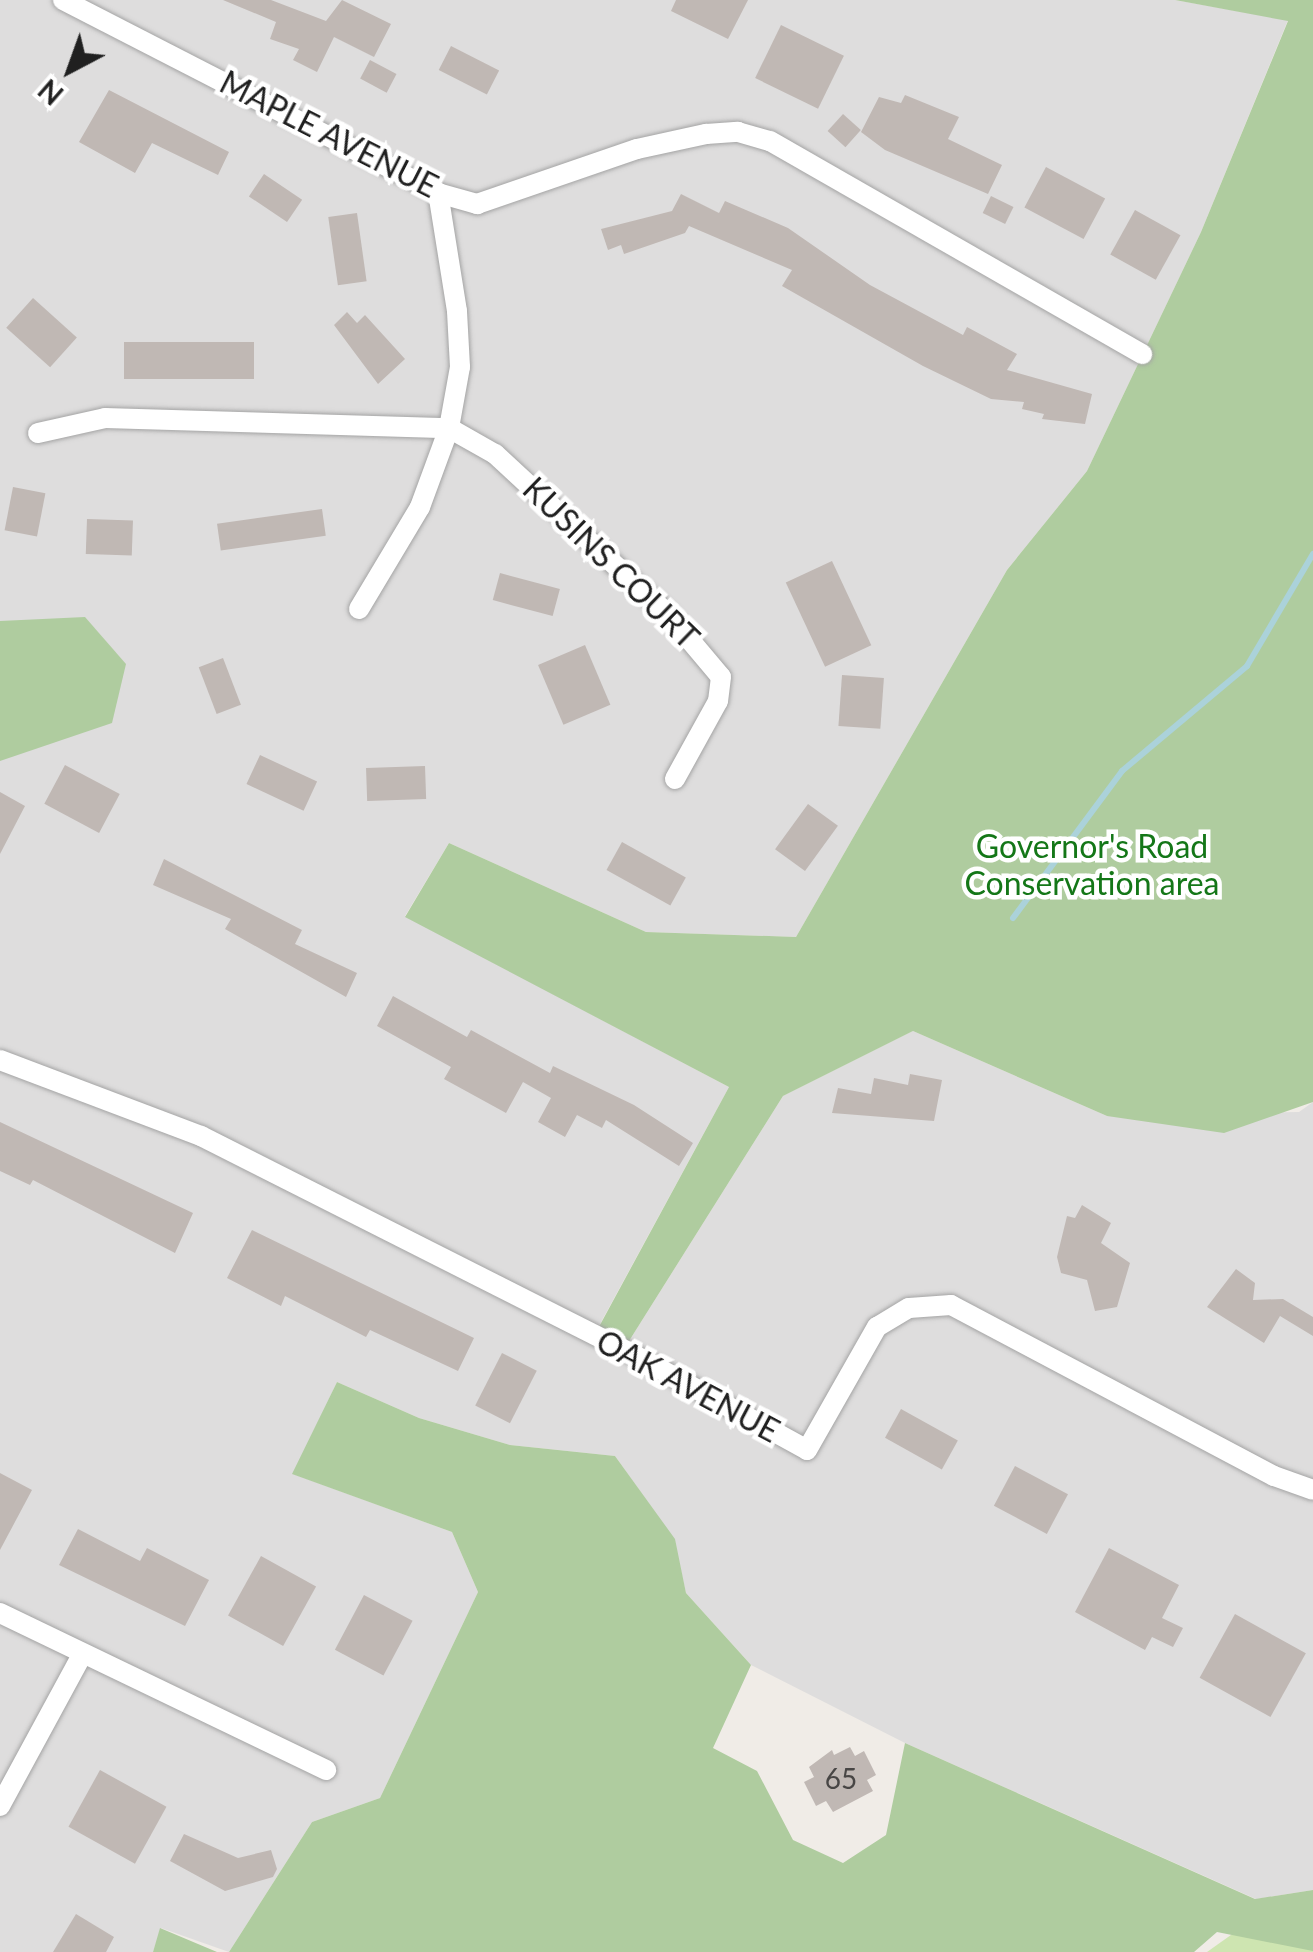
<!DOCTYPE html>
<style>
body{margin:0}
#map{position:relative;width:1313px;height:1952px;overflow:hidden;background:#f0ece7;font-family:Lato,sans-serif}
div>[style]{position:absolute}
[style*='--x']{left:calc(var(--x)*1px);top:calc(var(--y)*1px);width:calc(var(--w)*1px);rotate:calc(var(--a)*1deg)}
.residential>*{inset:0;background:#dedddd}
.grass>*{inset:0;background:#cee5b1}
.forest>*{inset:0;background:#afcc9f}
.stream>*{height:6px;margin:-3px;padding:0 3px;transform-origin:3px;border-radius:3px;background:#abd2da}
.building>*{inset:0;background:#c0b8b4;transform-origin:0 0}
.roads{filter:drop-shadow(0 0 2px #a4a4a4) drop-shadow(0 0 2px #a4a4a4)}
.minor>*{height:20px;margin:-10px;padding:0 10px;transform-origin:10px;border-radius:10px;background:#fff}
span{translate:-50% -50%;white-space:nowrap;text-align:center;line-height:1.15;-webkit-text-stroke:9px #fff;paint-order:stroke}
.number-label{font-size:28px;color:#484645}
.number-label span{-webkit-text-stroke-width:0}
.street-label{font-size:32px;color:#202020}
.park-label{font-size:32px;color:#147718}
.north{position:absolute;left:20px;top:20px;width:100px;height:100px;-webkit-text-stroke:8px #fff;paint-order:stroke;rotate:221deg;font-size:28px;font-weight:700;line-height:40px;text-align:center;color:#202020}
.north::after{content:'';display:block;margin:auto;width:35px;height:45px;background:#202020;clip-path:polygon(50% 0,100% 100%,50% 72%,0 100%)}
</style>
<div id="map">
<div class="residential">
<div style="clip-path:polygon(0 0,1175px 0,1288px 20px,1201px 232px,1087px 471px,1007px 570px,796px 937px,646px 932px,449px 843px,405px 916px,729px 1087px,594px 1335px,624px 1349px,783px 1096px,913px 1031px,1107px 1116px,1299px 1112px,1313px 1102px,1313px 1890px,1256px 1899px,905px 1743px,751px 1665px,686px 1593px,674px 1539px,615px 1456px,510px 1445px,419px 1418px,337px 1382px,293px 1474px,452px 1532px,478px 1592px,380px 1798px,312px 1822px,229px 1952px,161px 1928px,153px 1952px,0 1952px)"></div>
</div>
<div class="grass">
<div style="clip-path:polygon(1238px 1930px,1313px 1949px,1313px 1952px,1207px 1952px)"></div>
</div>
<div class="forest">
<div style="clip-path:polygon(1175px 0,1313px 0,1313px 1102px,1224px 1133px,1107px 1116px,913px 1031px,783px 1096px,624px 1349px,594px 1336px,729px 1087px,405px 917px,449px 843px,646px 932px,796px 937px,1007px 570px,1087px 471px,1201px 232px,1288px 21px)"></div>
<div style="clip-path:polygon(85px 617px,126px 664px,112px 723px,0 761px,0 621px)"></div>
<div style="clip-path:polygon(337px 1382px,419px 1418px,510px 1445px,615px 1456px,675px 1539px,686px 1593px,751px 1665px,713px 1748px,757px 1771px,793px 1840px,843px 1863px,886px 1835px,905px 1743px,1255px 1899px,1313px 1890px,1313px 1951px,1217px 1932px,1194px 1952px,229px 1952px,312px 1822px,380px 1798px,478px 1592px,452px 1532px,292px 1474px)"></div>
<div style="clip-path:polygon(160px 1928px,217px 1952px,153px 1952px)"></div>
</div>
<div class="stream">
<div style="--x:1013;--y:918;--w:183;--a:-53.4"></div>
<div style="--x:1122;--y:771;--w:163;--a:-40"></div>
<div style="--x:1247;--y:666;--w:130;--a:-59.5"></div>
</div>
<div class="building">
<div style="clip-path:polygon(223px 0,271px 0,326px 21px,342px 0,391px 24px,374px 57px,334px 37px,317px 72px,293px 60px,299px 49px,270px 39px,276px 22px)"></div>
<div style="clip-path:polygon(676px 0,748px 0,728px 39px,671px 11px)"></div>
<div style="left:781px;top:25px;width:70px;height:59px;rotate:26deg"></div>
<div style="left:451px;top:46px;width:54px;height:27px;rotate:27deg"></div>
<div style="left:370px;top:60px;width:30px;height:21px;rotate:28deg"></div>
<div style="clip-path:polygon(109px 90px,229px 152px,218px 175px,152px 143px,135px 173px,79px 142px)"></div>
<div style="clip-path:polygon(905px 95px,959px 117px,948px 139px,1002px 165px,988px 194px,885px 150px,861px 132px,879px 97px,901px 103px)"></div>
<div style="left:843px;top:114px;width:24px;height:23px;rotate:42deg"></div>
<div style="left:1046px;top:167px;width:67px;height:46px;rotate:28deg"></div>
<div style="left:264px;top:174px;width:46px;height:27px;rotate:34deg"></div>
<div style="clip-path:polygon(681px 194px,719px 213px,725px 201px,788px 228px,870px 285px,963px 335px,967px 327px,1017px 354px,1007px 370px,1092px 394px,1085px 424px,1042px 419px,1044px 414px,1022px 409px,1024px 402px,991px 399px,923px 366px,782px 286px,792px 270px,689px 226px,685px 233px,624px 254px,621px 245px,608px 250px,601px 229px,672px 211px)"></div>
<div style="left:991px;top:196px;width:25px;height:19px;rotate:26deg"></div>
<div style="left:1135px;top:210px;width:52px;height:51px;rotate:29deg"></div>
<div style="left:357px;top:213px;width:69px;height:29px;rotate:82deg"></div>
<div style="left:33px;top:298px;width:59px;height:40px;rotate:42deg"></div>
<div style="clip-path:polygon(347px 312px,357px 323px,365px 315px,405px 359px,378px 384px,334px 325px)"></div>
<div style="left:254px;top:342px;width:37px;height:130px;rotate:90deg"></div>
<div style="left:13px;top:487px;width:33px;height:44px;rotate:11deg"></div>
<div style="left:322px;top:509px;width:27px;height:106px;rotate:82deg"></div>
<div style="left:87px;top:519px;width:46px;height:35px;rotate:2deg"></div>
<div style="left:832px;top:561px;width:93px;height:51px;rotate:65deg"></div>
<div style="left:500px;top:573px;width:62px;height:28px;rotate:15deg"></div>
<div style="left:585px;top:645px;width:65px;height:51px;rotate:67deg"></div>
<div style="left:223px;top:658px;width:50px;height:26px;rotate:69deg"></div>
<div style="left:842px;top:675px;width:42px;height:51px;rotate:4deg"></div>
<div style="left:260px;top:755px;width:63px;height:32px;rotate:25deg"></div>
<div style="left:65px;top:765px;width:62px;height:44px;rotate:28deg"></div>
<div style="left:425px;top:766px;width:33px;height:59px;rotate:88deg"></div>
<div style="clip-path:polygon(0 792px,25px 806px,0 854px)"></div>
<div style="left:808px;top:804px;width:37px;height:56px;rotate:36deg"></div>
<div style="left:622px;top:842px;width:73px;height:32px;rotate:29deg"></div>
<div style="clip-path:polygon(164px 859px,302px 930px,295px 944px,357px 973px,346px 997px,225px 929px,231px 919px,153px 885px)"></div>
<div style="clip-path:polygon(393px 996px,467px 1037px,471px 1030px,550px 1073px,553px 1066px,634px 1105px,693px 1143px,679px 1166px,606px 1120px,602px 1128px,577px 1115px,565px 1137px,538px 1122px,551px 1098px,523px 1082px,506px 1113px,444px 1079px,451px 1067px,377px 1026px)"></div>
<div style="clip-path:polygon(910px 1074px,942px 1080px,934px 1121px,832px 1113px,838px 1088px,871px 1094px,874px 1078px,908px 1085px)"></div>
<div style="clip-path:polygon(0 1122px,193px 1213px,175px 1253px,33px 1180px,30px 1185px,0 1171px)"></div>
<div style="clip-path:polygon(1082px 1205px,1111px 1223px,1101px 1243px,1130px 1263px,1117px 1307px,1095px 1311px,1087px 1280px,1061px 1273px,1057px 1257px,1067px 1216px,1075px 1218px)"></div>
<div style="clip-path:polygon(252px 1230px,474px 1338px,458px 1371px,370px 1330px,366px 1337px,285px 1296px,281px 1306px,227px 1278px)"></div>
<div style="clip-path:polygon(1236px 1269px,1255px 1283px,1253px 1300px,1283px 1299px,1313px 1317px,1313px 1336px,1280px 1316px,1264px 1343px,1207px 1307px)"></div>
<div style="left:502px;top:1353px;width:39px;height:59px;rotate:27deg"></div>
<div style="left:901px;top:1409px;width:65px;height:33px;rotate:29deg"></div>
<div style="left:1015px;top:1466px;width:60px;height:45px;rotate:28deg"></div>
<div style="clip-path:polygon(0 1473px,32px 1490px,0 1550px)"></div>
<div style="clip-path:polygon(78px 1529px,140px 1561px,147px 1548px,209px 1580px,185px 1626px,59px 1565px)"></div>
<div style="clip-path:polygon(1109px 1548px,1179px 1585px,1162px 1618px,1183px 1628px,1173px 1647px,1152px 1637px,1145px 1650px,1075px 1612px)"></div>
<div style="left:261px;top:1556px;width:63px;height:68px;rotate:29deg"></div>
<div style="left:364px;top:1595px;width:55px;height:62px;rotate:28deg"></div>
<div style="left:1235px;top:1614px;width:81px;height:73px;rotate:29deg"></div>
<div style="clip-path:polygon(850px 1747px,855px 1756px,864px 1751px,876px 1775px,867px 1780px,873px 1791px,833px 1812px,826px 1801px,816px 1806px,804px 1782px,814px 1777px,809px 1767px,832px 1750px,834px 1755px)"></div>
<div style="left:100px;top:1770px;width:76px;height:65px;rotate:29deg"></div>
<div style="clip-path:polygon(184px 1834px,238px 1858px,271px 1850px,277px 1869px,273px 1877px,225px 1891px,170px 1861px)"></div>
<div style="clip-path:polygon(76px 1914px,114px 1937px,106px 1952px,53px 1952px)"></div>
</div>
<div class="roads">
<div class="minor">
<div style="--x:63;--y:0;--w:422;--a:27.2"></div>
<div style="--x:438;--y:193;--w:41;--a:15.8"></div>
<div style="--x:477;--y:204;--w:169;--a:-19"></div>
<div style="--x:637;--y:149;--w:71;--a:-12.3"></div>
<div style="--x:706;--y:134;--w:32;--a:-4"></div>
<div style="--x:738;--y:132;--w:33;--a:16"></div>
<div style="--x:770;--y:141;--w:429;--a:29.8"></div>
<div style="--x:38;--y:433;--w:69;--a:-12.6"></div>
<div style="--x:105;--y:418;--w:344;--a:1.7"></div>
<div style="--x:449;--y:428;--w:53;--a:29.5"></div>
<div style="--x:495;--y:454;--w:236;--a:42.8"></div>
<div style="--x:668;--y:614;--w:82;--a:49.9"></div>
<div style="--x:721;--y:677;--w:24;--a:97"></div>
<div style="--x:718;--y:701;--w:89;--a:118.9"></div>
<div style="--x:359;--y:609;--w:119;--a:-59.1"></div>
<div style="--x:420;--y:507;--w:84;--a:-69.8"></div>
<div style="--x:449;--y:428;--w:62;--a:-79.8"></div>
<div style="--x:460;--y:367;--w:56;--a:-93.1"></div>
<div style="--x:457;--y:311;--w:120;--a:-99.1"></div>
<div style="--x:0;--y:1060;--w:215;--a:20.7"></div>
<div style="--x:201;--y:1136;--w:479;--a:26.8"></div>
<div style="--x:629;--y:1352;--w:203;--a:28.8"></div>
<div style="--x:807;--y:1450;--w:142;--a:-60.4"></div>
<div style="--x:877;--y:1327;--w:37;--a:-31"></div>
<div style="--x:909;--y:1308;--w:42;--a:-4.1"></div>
<div style="--x:951;--y:1305;--w:365;--a:27.9"></div>
<div style="--x:1274;--y:1476;--w:41;--a:19.7"></div>
<div style="--x:0;--y:1613;--w:362;--a:25.7"></div>
<div style="--x:0;--y:1806;--w:172;--a:-61.5"></div>
</div>
</div>
<div class="number-label">
<span style="left:841px;top:1778px">65</span>
</div>
<div class="street-label">
<span style="left:329px;top:134px;rotate:27deg">MAPLE AVENUE</span>
<span style="left:611px;top:563px;rotate:44deg">KUSINS COURT</span>
<span style="left:688px;top:1386px;rotate:28deg">OAK AVENUE</span>
</div>
<div class="park-label">
<span style="left:1092px;top:865px">Governor's Road<br>Conservation area</span>
</div>
<div class="north">N</div>
</div>
